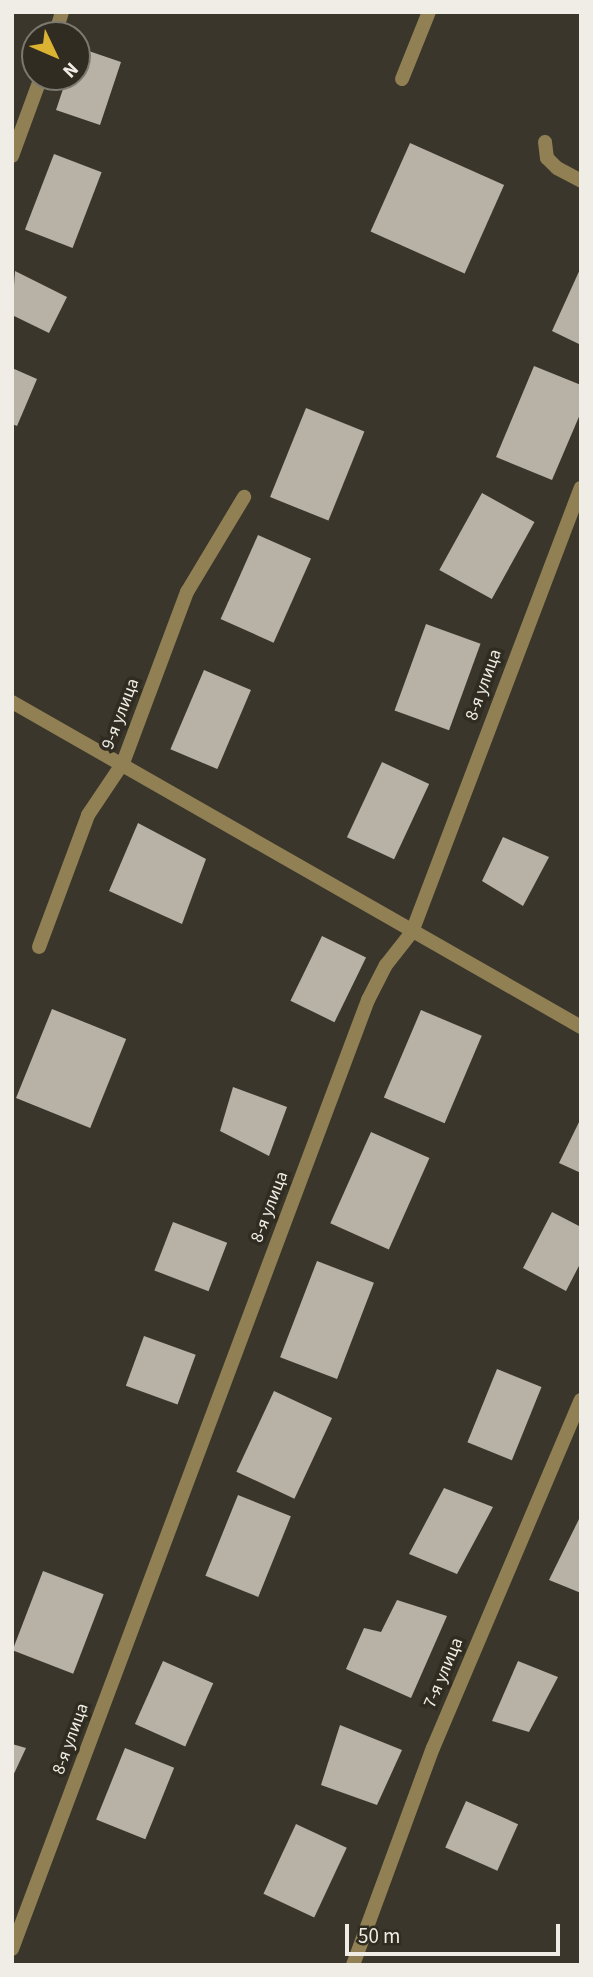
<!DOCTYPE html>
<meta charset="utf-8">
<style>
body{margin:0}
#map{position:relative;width:593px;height:1977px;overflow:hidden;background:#3a362b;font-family:"Source Sans 3",sans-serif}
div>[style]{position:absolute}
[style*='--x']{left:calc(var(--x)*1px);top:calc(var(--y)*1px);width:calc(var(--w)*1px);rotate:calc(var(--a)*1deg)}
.building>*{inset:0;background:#b7b2a5;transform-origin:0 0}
.lane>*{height:14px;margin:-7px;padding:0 7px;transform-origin:7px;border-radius:7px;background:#908054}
.street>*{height:14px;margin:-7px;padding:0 7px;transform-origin:7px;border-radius:7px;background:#908054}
span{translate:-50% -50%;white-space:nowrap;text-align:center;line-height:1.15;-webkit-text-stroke:7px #302c21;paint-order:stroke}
.street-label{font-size:18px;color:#efede6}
.frame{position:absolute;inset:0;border:14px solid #efede6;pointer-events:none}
.north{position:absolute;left:21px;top:21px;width:70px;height:70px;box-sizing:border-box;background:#302c21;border:2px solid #7c7970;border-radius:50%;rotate:134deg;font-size:19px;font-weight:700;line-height:28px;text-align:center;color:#efede6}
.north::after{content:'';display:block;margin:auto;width:24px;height:32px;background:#dcb233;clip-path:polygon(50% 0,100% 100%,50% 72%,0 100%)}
.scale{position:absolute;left:345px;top:1924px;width:215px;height:32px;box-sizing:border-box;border:4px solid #efede6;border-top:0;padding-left:9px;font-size:21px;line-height:24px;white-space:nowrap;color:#efede6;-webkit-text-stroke:5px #302c21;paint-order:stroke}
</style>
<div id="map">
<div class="building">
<div style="clip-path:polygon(77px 47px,121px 62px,100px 125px,56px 110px,67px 77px,77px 77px)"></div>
<div style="left:410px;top:143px;width:103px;height:97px;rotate:24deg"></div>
<div style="left:54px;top:154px;width:51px;height:81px;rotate:21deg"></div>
<div style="clip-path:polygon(581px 267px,581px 345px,552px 331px)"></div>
<div style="clip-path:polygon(15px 271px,67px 297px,49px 333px,12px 315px)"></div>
<div style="clip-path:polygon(534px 366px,581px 385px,581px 412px,552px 480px,496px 457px)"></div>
<div style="clip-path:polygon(12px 368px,37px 379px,17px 426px,12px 424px)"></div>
<div style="left:306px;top:408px;width:63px;height:96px;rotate:22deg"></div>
<div style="left:482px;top:493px;width:60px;height:88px;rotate:29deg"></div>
<div style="left:258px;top:535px;width:58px;height:92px;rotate:24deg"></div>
<div style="left:426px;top:624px;width:58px;height:92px;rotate:20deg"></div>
<div style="left:204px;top:670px;width:51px;height:86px;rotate:23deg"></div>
<div style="left:382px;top:762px;width:52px;height:83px;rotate:25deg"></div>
<div style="clip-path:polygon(138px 823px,206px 859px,182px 924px,109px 891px)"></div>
<div style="clip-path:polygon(503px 837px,549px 857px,523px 906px,482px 881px)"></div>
<div style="left:322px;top:936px;width:49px;height:72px;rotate:26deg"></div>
<div style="left:52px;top:1009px;width:80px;height:96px;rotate:22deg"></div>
<div style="left:421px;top:1010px;width:66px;height:95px;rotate:23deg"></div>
<div style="clip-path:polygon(233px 1087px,287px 1107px,269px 1156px,220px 1131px)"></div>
<div style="clip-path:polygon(581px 1118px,581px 1173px,559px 1163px)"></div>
<div style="left:371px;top:1132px;width:64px;height:100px;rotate:24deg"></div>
<div style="clip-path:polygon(552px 1212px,581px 1227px,581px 1262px,566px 1291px,523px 1268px)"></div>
<div style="left:173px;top:1222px;width:58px;height:52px;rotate:21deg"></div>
<div style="left:317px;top:1261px;width:61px;height:103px;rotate:21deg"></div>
<div style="left:144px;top:1336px;width:55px;height:53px;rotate:20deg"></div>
<div style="left:497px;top:1369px;width:48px;height:79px;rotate:22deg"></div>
<div style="left:274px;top:1391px;width:64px;height:89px;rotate:25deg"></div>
<div style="clip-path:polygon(444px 1488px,493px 1507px,457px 1574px,409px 1554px)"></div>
<div style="left:238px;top:1495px;width:57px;height:87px;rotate:22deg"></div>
<div style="clip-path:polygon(581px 1515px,581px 1593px,549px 1580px)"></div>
<div style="left:43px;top:1571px;width:65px;height:85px;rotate:21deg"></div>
<div style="clip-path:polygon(397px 1600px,447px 1616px,411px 1698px,346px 1669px,364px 1628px,381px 1632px)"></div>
<div style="left:163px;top:1661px;width:55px;height:69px;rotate:24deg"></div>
<div style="clip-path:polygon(518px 1661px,558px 1677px,529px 1732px,492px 1721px)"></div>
<div style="clip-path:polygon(340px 1725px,402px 1750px,377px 1805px,321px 1785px)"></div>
<div style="clip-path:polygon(12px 1744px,26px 1748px,12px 1778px)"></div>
<div style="left:125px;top:1748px;width:53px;height:77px;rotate:22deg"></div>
<div style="left:466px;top:1801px;width:57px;height:51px;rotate:24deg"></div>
<div style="left:296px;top:1824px;width:56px;height:77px;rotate:25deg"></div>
</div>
<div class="lane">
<div style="--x:545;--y:142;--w:16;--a:83"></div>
<div style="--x:547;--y:158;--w:14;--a:45"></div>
<div style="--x:557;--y:168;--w:27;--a:28"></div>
<div style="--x:39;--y:947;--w:141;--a:-69.6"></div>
<div style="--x:88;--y:815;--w:63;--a:-56.1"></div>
<div style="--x:123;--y:763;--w:183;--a:-69.5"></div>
<div style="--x:187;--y:592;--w:111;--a:-59"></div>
</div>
<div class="street">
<div style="--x:55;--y:35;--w:24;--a:-73"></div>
<div style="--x:402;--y:79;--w:72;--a:-68.1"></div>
<div style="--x:12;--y:156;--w:84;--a:-69.8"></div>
<div style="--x:12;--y:702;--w:655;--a:29.73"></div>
<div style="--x:12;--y:1949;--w:1014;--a:-69.44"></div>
<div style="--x:368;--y:1000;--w:39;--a:-63"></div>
<div style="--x:386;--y:965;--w:42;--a:-51.8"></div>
<div style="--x:412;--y:932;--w:475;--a:-69.2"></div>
<div style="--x:353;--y:1965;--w:231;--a:-69.8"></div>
<div style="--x:433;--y:1748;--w:378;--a:-67"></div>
</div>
<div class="street-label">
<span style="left:484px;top:685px;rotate:-70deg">8-я улица</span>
<span style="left:121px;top:714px;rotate:-69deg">9-я улица</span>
<span style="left:270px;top:1207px;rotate:-69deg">8-я улица</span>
<span style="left:444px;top:1673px;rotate:-67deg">7-я улица</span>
<span style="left:71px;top:1739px;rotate:-70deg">8-я улица</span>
</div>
<div class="frame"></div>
<div class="north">N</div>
<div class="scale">50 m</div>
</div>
